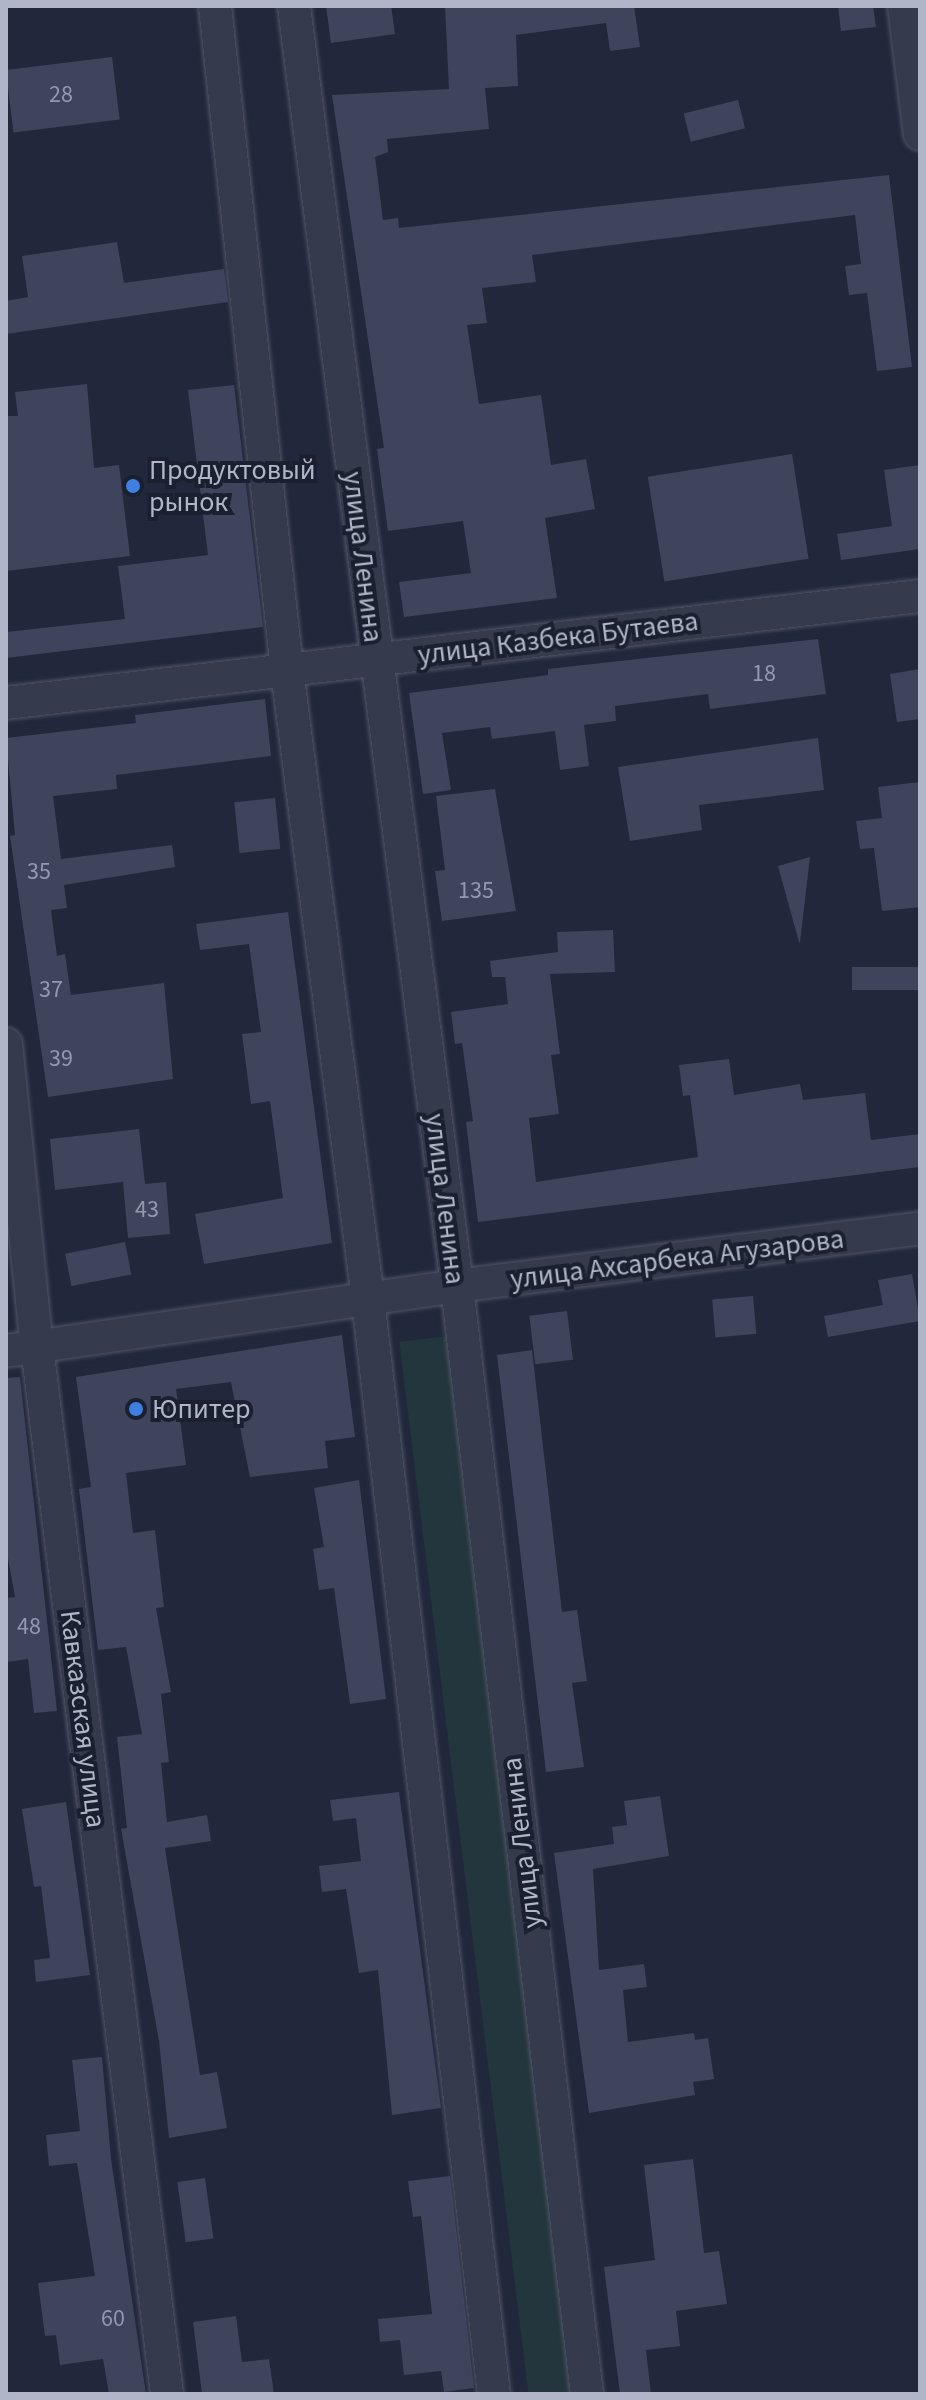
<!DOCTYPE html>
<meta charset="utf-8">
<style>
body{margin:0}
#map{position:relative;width:926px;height:2400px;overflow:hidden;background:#21283c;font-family:"Source Sans 3",sans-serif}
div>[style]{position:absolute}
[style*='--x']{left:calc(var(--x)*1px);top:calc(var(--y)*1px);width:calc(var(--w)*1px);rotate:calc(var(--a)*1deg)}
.green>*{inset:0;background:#23353d;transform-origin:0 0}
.building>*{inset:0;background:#3d445c;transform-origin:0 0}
.roads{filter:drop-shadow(0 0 2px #505566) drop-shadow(0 0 2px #505566)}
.minor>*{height:32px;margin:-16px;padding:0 16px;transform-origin:16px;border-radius:16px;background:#353a4c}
.dots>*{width:22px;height:22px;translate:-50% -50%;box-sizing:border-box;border:4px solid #1a2030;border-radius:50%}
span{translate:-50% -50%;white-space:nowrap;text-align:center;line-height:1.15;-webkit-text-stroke:8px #1a2030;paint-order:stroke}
.number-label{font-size:24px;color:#9399ad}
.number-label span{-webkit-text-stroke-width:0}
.poi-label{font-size:28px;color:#b0b5c8}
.left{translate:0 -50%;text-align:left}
.street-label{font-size:28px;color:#b0b5c8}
.frame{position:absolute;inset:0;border:8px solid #b0b5c8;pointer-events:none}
</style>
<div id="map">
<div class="green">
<div style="left:447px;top:1336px;width:1065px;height:48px;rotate:83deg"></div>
</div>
<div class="building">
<div style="clip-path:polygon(326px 6px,391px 6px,395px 34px,331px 43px)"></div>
<div style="clip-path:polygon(445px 6px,634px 6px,640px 47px,610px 51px,606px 23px,516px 35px,518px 86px,485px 88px,489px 129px,387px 139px,388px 152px,375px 157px,383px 220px,398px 218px,399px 228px,889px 175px,912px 367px,877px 371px,867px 293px,849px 295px,845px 266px,861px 264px,855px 215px,532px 255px,536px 282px,482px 288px,487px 323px,467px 325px,479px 404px,541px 395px,551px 465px,586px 459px,595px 509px,545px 518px,557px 598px,404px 617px,399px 582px,471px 573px,463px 521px,388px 531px,377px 449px,384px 448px,332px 95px,449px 89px)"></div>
<div style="clip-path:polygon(838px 6px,873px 6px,876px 27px,841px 31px)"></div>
<div style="left:112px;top:57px;width:63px;height:107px;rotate:83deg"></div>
<div style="left:738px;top:100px;width:29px;height:56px;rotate:76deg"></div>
<div style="clip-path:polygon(117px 242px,124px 283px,224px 269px,228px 302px,6px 334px,6px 301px,28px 297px,22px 256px)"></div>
<div style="clip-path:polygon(87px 384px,94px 468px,119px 465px,130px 556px,6px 571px,6px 416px,18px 416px,15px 392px)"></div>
<div style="clip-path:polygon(234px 385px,263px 627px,6px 658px,6px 632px,125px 619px,118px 566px,208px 555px,188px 390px)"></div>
<div style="left:792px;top:454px;width:106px;height:146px;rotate:81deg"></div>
<div style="clip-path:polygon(920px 465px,920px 549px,841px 560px,837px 534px,892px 526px,884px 470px)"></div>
<div style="clip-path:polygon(818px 639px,826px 694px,710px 709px,708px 694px,615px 706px,616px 721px,584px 725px,589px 766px,560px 770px,555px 731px,492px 739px,490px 727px,442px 733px,451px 790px,423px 794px,409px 693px,548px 675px,548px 669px)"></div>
<div style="clip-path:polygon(920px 669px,920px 719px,897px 722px,890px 674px)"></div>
<div style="clip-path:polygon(265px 699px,271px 756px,116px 775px,117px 789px,53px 796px,61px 859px,172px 845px,175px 867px,64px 885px,67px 908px,51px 910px,57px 956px,65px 954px,71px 995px,164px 983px,173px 1079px,48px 1097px,10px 836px,15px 835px,6px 738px,136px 723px,135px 715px)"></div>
<div style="clip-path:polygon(818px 738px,824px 790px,699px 805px,702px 830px,630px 841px,618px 767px)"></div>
<div style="clip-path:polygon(920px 782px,920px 907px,882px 911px,874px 848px,860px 849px,856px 821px,882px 818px,878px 787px)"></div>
<div style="clip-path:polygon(495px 789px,516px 911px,442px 921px,435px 871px,445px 870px,436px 796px)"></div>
<div style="left:275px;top:798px;width:51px;height:41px;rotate:84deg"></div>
<div style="clip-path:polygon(810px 857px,800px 942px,799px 942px,778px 866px)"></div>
<div style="clip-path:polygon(288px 912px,332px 1243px,204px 1264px,195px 1214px,283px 1198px,270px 1101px,251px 1104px,242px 1034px,261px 1032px,249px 944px,200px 950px,196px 924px)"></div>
<div style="clip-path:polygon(613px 930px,615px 972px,550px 974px,560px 1054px,551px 1055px,559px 1114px,529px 1118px,536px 1182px,698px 1157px,690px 1095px,683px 1096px,679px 1065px,729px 1059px,734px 1095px,800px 1084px,803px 1100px,865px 1093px,871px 1140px,920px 1134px,920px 1167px,478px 1222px,466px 1122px,473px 1121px,462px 1043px,455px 1044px,451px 1012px,508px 1004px,505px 977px,492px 977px,490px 961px,558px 952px,557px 932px)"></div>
<div style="left:920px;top:967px;width:23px;height:68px;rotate:90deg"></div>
<div style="clip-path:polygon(139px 1129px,145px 1184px,166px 1182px,170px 1234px,128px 1238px,123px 1182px,55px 1190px,50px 1139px)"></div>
<div style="left:125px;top:1242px;width:33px;height:61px;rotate:79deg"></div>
<div style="clip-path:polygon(912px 1274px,920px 1321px,828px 1337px,824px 1316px,883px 1305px,878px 1280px)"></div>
<div style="left:753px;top:1296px;width:38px;height:41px;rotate:85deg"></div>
<div style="left:567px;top:1311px;width:49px;height:38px;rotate:83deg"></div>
<div style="clip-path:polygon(342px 1335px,355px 1437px,325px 1441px,328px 1468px,250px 1477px,231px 1382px,176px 1389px,186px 1465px,126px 1473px,133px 1533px,155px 1530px,164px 1607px,156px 1608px,171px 1692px,161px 1694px,169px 1762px,161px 1763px,167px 1822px,207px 1815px,211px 1841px,165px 1848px,200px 2075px,217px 2072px,227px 2128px,169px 2138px,159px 2041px,121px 1829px,127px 1828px,117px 1737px,142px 1734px,126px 1647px,98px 1650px,79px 1489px,91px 1487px,76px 1377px)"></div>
<div style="clip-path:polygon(532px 1350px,562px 1612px,577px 1610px,587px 1681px,572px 1683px,584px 1767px,546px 1772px,497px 1355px)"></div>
<div style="clip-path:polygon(20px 1377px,57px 1711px,34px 1713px,28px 1659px,6px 1662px,6px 1598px,15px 1597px,6px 1547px,6px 1378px)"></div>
<div style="clip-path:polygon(359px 1480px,386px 1699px,350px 1704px,334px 1588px,319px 1590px,313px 1549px,324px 1547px,314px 1488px)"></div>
<div style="clip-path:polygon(399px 1792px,441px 2108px,392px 2115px,378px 1970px,359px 1973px,346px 1889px,322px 1892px,319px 1866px,361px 1861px,356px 1818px,333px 1821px,330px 1800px)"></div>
<div style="clip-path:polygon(660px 1796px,669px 1856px,593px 1869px,599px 1970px,644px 1964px,647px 1987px,623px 1990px,628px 2042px,694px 2033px,695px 2040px,708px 2038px,714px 2079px,693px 2082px,695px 2095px,589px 2113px,554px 1853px,614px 1844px,612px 1827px,627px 1825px,624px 1801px)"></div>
<div style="clip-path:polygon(66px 1802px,90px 1975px,36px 1982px,34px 1960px,50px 1958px,41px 1886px,34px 1887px,22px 1809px)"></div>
<div style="clip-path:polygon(102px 2057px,111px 2159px,146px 2394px,109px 2394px,103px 2359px,60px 2365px,56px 2335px,45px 2336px,38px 2283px,95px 2276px,77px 2163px,49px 2166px,46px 2135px,80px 2131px,72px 2060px)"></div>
<div style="clip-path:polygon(693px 2159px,704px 2253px,719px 2251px,727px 2304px,676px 2311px,680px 2346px,646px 2350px,651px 2394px,620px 2394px,604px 2267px,655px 2260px,644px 2165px)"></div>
<div style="clip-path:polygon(450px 2176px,474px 2388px,444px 2392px,441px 2371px,404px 2375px,400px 2340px,380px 2342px,378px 2319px,432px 2314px,421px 2216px,413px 2217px,408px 2181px)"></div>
<div style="left:205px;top:2178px;width:61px;height:28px;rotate:82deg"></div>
<div style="clip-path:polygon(236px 2316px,242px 2362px,269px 2359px,274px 2394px,202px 2394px,193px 2322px)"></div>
</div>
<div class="roads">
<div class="minor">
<div style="--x:215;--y:6;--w:668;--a:83.81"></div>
<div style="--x:287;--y:670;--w:634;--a:82.66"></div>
<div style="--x:368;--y:1299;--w:1102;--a:83.44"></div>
<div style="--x:294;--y:6;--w:1290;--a:82.74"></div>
<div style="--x:457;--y:1286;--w:1116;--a:83.31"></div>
<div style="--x:904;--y:6;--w:129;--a:82.9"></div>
<div style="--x:6;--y:703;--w:920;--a:-6.68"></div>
<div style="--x:6;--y:1044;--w:305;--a:84.2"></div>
<div style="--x:37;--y:1347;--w:1055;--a:82.92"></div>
<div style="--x:6;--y:1351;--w:456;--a:-8.2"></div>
<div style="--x:457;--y:1286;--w:467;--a:-7.1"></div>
</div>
</div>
<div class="dots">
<div style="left:133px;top:486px;background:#3f7fe0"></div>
<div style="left:136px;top:1409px;background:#3f7fe0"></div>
</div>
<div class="number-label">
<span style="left:61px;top:95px">28</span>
<span style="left:764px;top:674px">18</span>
<span style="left:39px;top:872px">35</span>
<span style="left:476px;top:891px">135</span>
<span style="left:51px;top:990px">37</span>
<span style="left:61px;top:1059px">39</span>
<span style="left:147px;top:1210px">43</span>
<span style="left:29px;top:1627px">48</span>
<span style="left:113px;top:2319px">60</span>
</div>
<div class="poi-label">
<span class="left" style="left:149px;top:486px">Продуктовый<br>рынок</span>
<span class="left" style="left:152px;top:1409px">Юпитер</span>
</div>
<div class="street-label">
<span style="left:363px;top:557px;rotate:83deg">улица Ленина</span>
<span style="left:558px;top:638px;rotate:-7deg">улица Казбека Бутаева</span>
<span style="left:445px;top:1199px;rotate:83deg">улица Ленина</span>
<span style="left:677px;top:1259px;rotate:-7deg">улица Ахсарбека Агузарова</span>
<span style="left:83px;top:1719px;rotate:83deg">Кавказская улица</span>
<span style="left:522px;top:1843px;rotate:-97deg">улица Ленина</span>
</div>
<div class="frame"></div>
</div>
